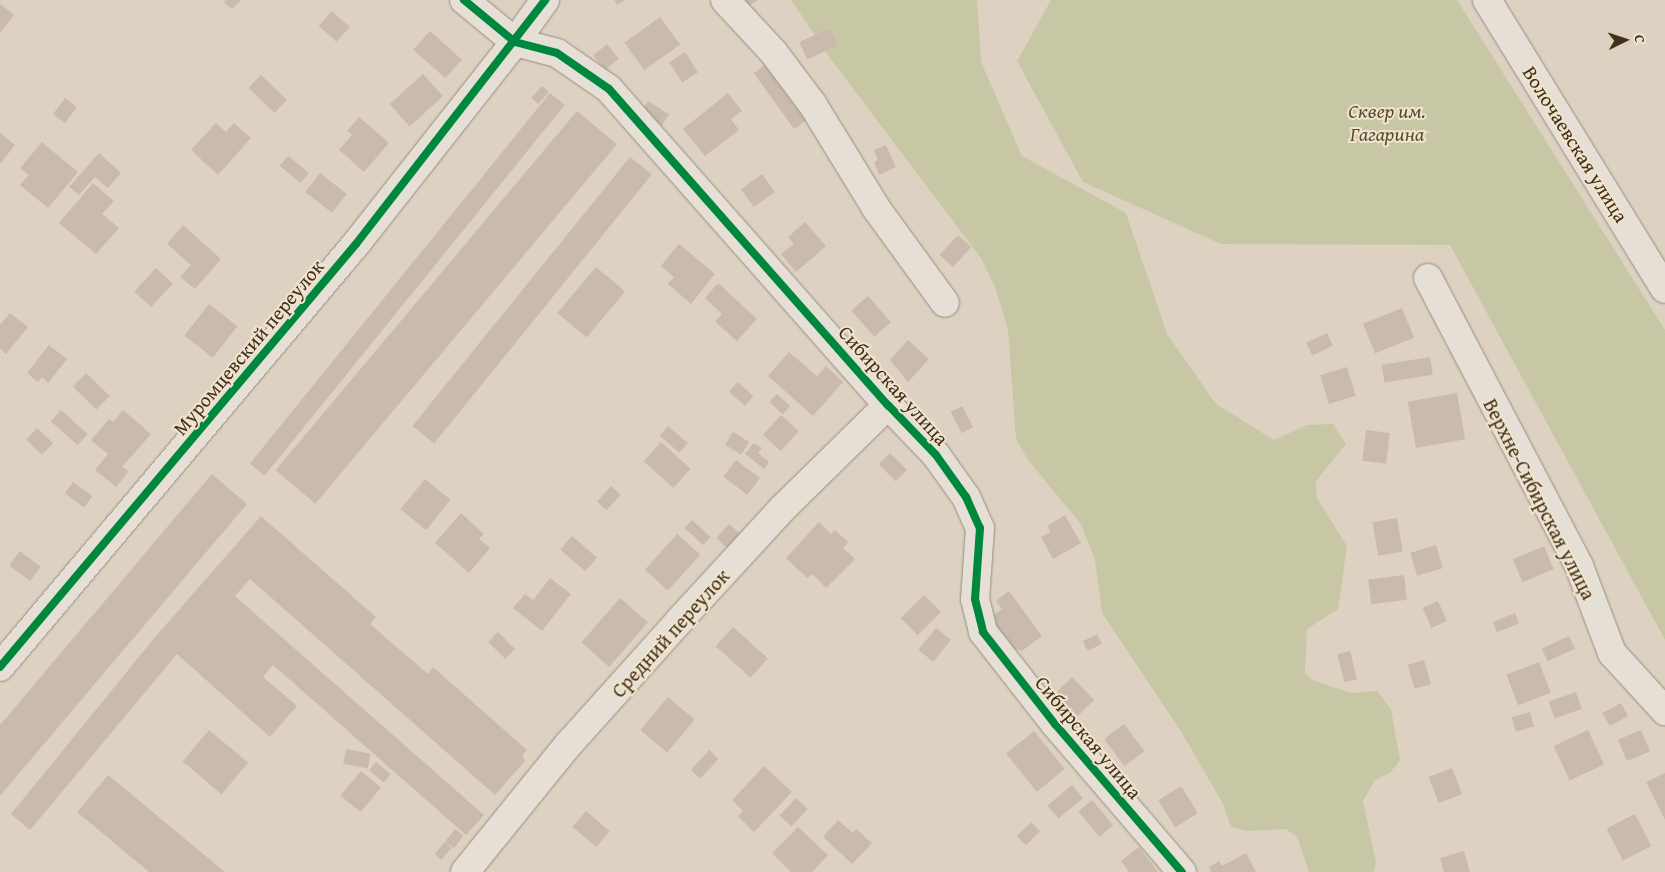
<!DOCTYPE html>
<meta charset="utf-8">
<style>
body{margin:0}
#map{position:relative;width:1665px;height:872px;overflow:hidden;background:#ddd2c1;font-family:"Gentium Book Plus",serif}
div>[style]{position:absolute}
[style*='--x']{left:calc(var(--x)*1px);top:calc(var(--y)*1px);width:calc(var(--w)*1px);rotate:calc(var(--a)*1deg)}
.green>*{inset:0;background:#c8c7a5}
.building>*{inset:0;background:#cabaad;transform-origin:0 0}
.roads{filter:drop-shadow(0 0 1px #978e81) drop-shadow(0 0 1px #978e81)}
.street>*{height:28px;margin:-14px;padding:0 14px;transform-origin:14px;border-radius:14px;background:#e5dfd5}
.secondary>*{height:28px;margin:-14px;padding:0 14px;transform-origin:14px;border-radius:14px;background:#e5dfd5}
.cycleway>*{height:8px;margin:-4px;padding:0 4px;transform-origin:4px;border-radius:4px;background:#00873e}
span{translate:-50% -50%;white-space:nowrap;text-align:center;line-height:1.15;-webkit-text-stroke:4px #f1e4ce;paint-order:stroke}
.park-label{font-size:20px;color:#584c30;font-style:italic}
.street-label{font-size:20px;color:#412f18}
.north{position:absolute;left:1600px;top:15px;width:50px;height:50px;-webkit-text-stroke:4px #f1e4ce;paint-order:stroke;rotate:86deg;font-size:14px;font-weight:700;line-height:20px;text-align:center;color:#412f18}
.north::after{content:'';display:block;margin:auto;width:18px;height:22px;background:#412f18;clip-path:polygon(50% 0,100% 100%,50% 72%,0 100%)}
</style>
<div id="map">
<div class="green">
<div style="clip-path:polygon(791px 0,977px 0,981px 62px,1022px 156px,1126px 213px,1167px 334px,1216px 404px,1274px 440px,1307px 425px,1333px 424px,1346px 444px,1316px 481px,1317px 498px,1347px 546px,1338px 609px,1307px 629px,1305px 673px,1312px 680px,1351px 693px,1377px 691px,1391px 709px,1400px 760px,1390px 773px,1375px 780px,1363px 801px,1376px 862px,1374px 872px,1309px 872px,1297px 837px,1286px 829px,1247px 831px,1231px 827px,1223px 804px,1182px 733px,1102px 613px,1095px 560px,1081px 524px,1028px 460px,1016px 439px,1008px 330px,995px 287px,981px 258px,833px 62px)"></div>
<div style="clip-path:polygon(1051px 0,1457px 0,1665px 330px,1665px 640px,1450px 245px,1221px 244px,1083px 182px,1017px 61px)"></div>
</div>
<div class="building">
<div style="clip-path:polygon(226px 0,241px 0,232px 9px,224px 2px)"></div>
<div style="clip-path:polygon(614px 0,625px 0,617px 5px)"></div>
<div style="clip-path:polygon(741px 0,758px 0,745px 8px)"></div>
<div style="clip-path:polygon(0 4px,14px 15px,0 33px)"></div>
<div style="left:332px;top:11px;width:24px;height:20px;rotate:42deg"></div>
<div style="left:660px;top:17px;width:34px;height:44px;rotate:54deg"></div>
<div style="left:830px;top:28px;width:19px;height:34px;rotate:65deg"></div>
<div style="left:430px;top:31px;width:43px;height:25px;rotate:42deg"></div>
<div style="left:607px;top:44px;width:19px;height:18px;rotate:51deg"></div>
<div style="left:685px;top:52px;width:24px;height:19px;rotate:57deg"></div>
<div style="left:765px;top:65px;width:69px;height:14px;rotate:54deg"></div>
<div style="left:423px;top:74px;width:30px;height:45px;rotate:48deg"></div>
<div style="left:261px;top:75px;width:36px;height:18px;rotate:44deg"></div>
<div style="left:542px;top:86px;width:9px;height:16px;rotate:41deg"></div>
<div style="left:550px;top:93px;width:19px;height:477px;rotate:39deg"></div>
<div style="clip-path:polygon(728px 93px,742px 111px,731px 119px,739px 130px,705px 156px,683px 129px)"></div>
<div style="left:65px;top:98px;width:15px;height:20px;rotate:37deg"></div>
<div style="left:648px;top:101px;width:25px;height:21px;rotate:32deg"></div>
<div style="left:577px;top:111px;width:52px;height:469px;rotate:40deg"></div>
<div style="clip-path:polygon(359px 117px,389px 143px,364px 172px,339px 150px,352px 135px,347px 131px)"></div>
<div style="clip-path:polygon(216px 123px,226px 132px,234px 123px,251px 138px,218px 175px,191px 150px)"></div>
<div style="clip-path:polygon(0 133px,15px 145px,0 164px)"></div>
<div style="clip-path:polygon(42px 142px,78px 172px,48px 208px,20px 185px,29px 175px,20px 168px)"></div>
<div style="clip-path:polygon(886px 145px,896px 167px,879px 175px,874px 162px,878px 160px,874px 150px)"></div>
<div style="clip-path:polygon(99px 153px,121px 173px,108px 188px,95px 177px,79px 195px,69px 187px)"></div>
<div style="left:288px;top:156px;width:27px;height:13px;rotate:39deg"></div>
<div style="left:630px;top:157px;width:28px;height:346px;rotate:39deg"></div>
<div style="left:320px;top:173px;width:34px;height:24px;rotate:38deg"></div>
<div style="left:762px;top:174px;width:22px;height:26px;rotate:54deg"></div>
<div style="clip-path:polygon(93px 183px,114px 201px,102px 214px,119px 228px,96px 254px,59px 223px)"></div>
<div style="clip-path:polygon(805px 222px,826px 246px,796px 272px,781px 254px,794px 244px,788px 237px)"></div>
<div style="clip-path:polygon(183px 225px,221px 259px,195px 289px,180px 277px,191px 265px,167px 244px)"></div>
<div style="left:958px;top:235px;width:18px;height:27px;rotate:43deg"></div>
<div style="clip-path:polygon(679px 244px,715px 274px,691px 304px,668px 284px,674px 277px,661px 266px)"></div>
<div style="left:596px;top:267px;width:38px;height:60px;rotate:40deg"></div>
<div style="left:156px;top:268px;width:23px;height:32px;rotate:43deg"></div>
<div style="clip-path:polygon(718px 283px,757px 319px,737px 341px,715px 322px,722px 314px,705px 298px)"></div>
<div style="left:868px;top:296px;width:35px;height:22px;rotate:49deg"></div>
<div style="left:209px;top:304px;width:36px;height:40px;rotate:38deg"></div>
<div style="left:1402px;top:308px;width:32px;height:42px;rotate:68deg"></div>
<div style="clip-path:polygon(10px 313px,28px 327px,6px 354px,0 349px,0 325px)"></div>
<div style="left:1327px;top:333px;width:14px;height:23px;rotate:65deg"></div>
<div style="clip-path:polygon(908px 340px,929px 359px,908px 382px,890px 360px)"></div>
<div style="clip-path:polygon(49px 345px,67px 359px,48px 383px,42px 377px,38px 382px,27px 373px)"></div>
<div style="clip-path:polygon(789px 352px,817px 376px,826px 366px,843px 382px,813px 416px,768px 376px)"></div>
<div style="left:1430px;top:357px;width:18px;height:49px;rotate:81deg"></div>
<div style="left:1347px;top:367px;width:30px;height:28px;rotate:73deg"></div>
<div style="left:86px;top:373px;width:33px;height:19px;rotate:44deg"></div>
<div style="left:738px;top:382px;width:21px;height:13px;rotate:43deg"></div>
<div style="left:1457px;top:393px;width:47px;height:50px;rotate:80deg"></div>
<div style="left:777px;top:394px;width:18px;height:11px;rotate:43deg"></div>
<div style="left:962px;top:406px;width:24px;height:13px;rotate:62deg"></div>
<div style="left:61px;top:410px;width:36px;height:15px;rotate:42deg"></div>
<div style="clip-path:polygon(123px 410px,151px 434px,122px 467px,129px 471px,116px 487px,95px 470px,108px 454px,91px 440px,109px 419px,113px 422px)"></div>
<div style="left:781px;top:415px;width:24px;height:27px;rotate:42deg"></div>
<div style="left:668px;top:426px;width:26px;height:13px;rotate:40deg"></div>
<div style="left:37px;top:428px;width:22px;height:16px;rotate:43deg"></div>
<div style="left:1366px;top:430px;width:24px;height:31px;rotate:7deg"></div>
<div style="left:733px;top:432px;width:19px;height:15px;rotate:32deg"></div>
<div style="left:661px;top:442px;width:40px;height:26px;rotate:42deg"></div>
<div style="clip-path:polygon(754px 443px,762px 448px,758px 453px,769px 462px,764px 469px,745px 454px)"></div>
<div style="left:890px;top:453px;width:24px;height:16px;rotate:45deg"></div>
<div style="left:736px;top:460px;width:30px;height:21px;rotate:37deg"></div>
<div style="clip-path:polygon(212px 474px,247px 504px,0 796px,0 725px)"></div>
<div style="left:425px;top:479px;width:33px;height:39px;rotate:39deg"></div>
<div style="left:73px;top:482px;width:24px;height:14px;rotate:36deg"></div>
<div style="left:611px;top:486px;width:13px;height:21px;rotate:42deg"></div>
<div style="clip-path:polygon(461px 513px,484px 534px,479px 539px,490px 548px,469px 573px,435px 543px)"></div>
<div style="clip-path:polygon(1065px 515px,1081px 543px,1053px 559px,1041px 537px,1050px 532px,1047px 526px)"></div>
<div style="clip-path:polygon(261px 516px,376px 617px,370px 624px,428px 674px,433px 667px,527px 750px,522px 756px,525px 761px,495px 795px,250px 579px,235px 596px,484px 815px,466px 835px,273px 665px,263px 677px,297px 706px,270px 737px,177px 654px,30px 830px,11px 814px,156px 636px)"></div>
<div style="left:1397px;top:518px;width:34px;height:25px;rotate:80deg"></div>
<div style="left:692px;top:520px;width:25px;height:11px;rotate:42deg"></div>
<div style="clip-path:polygon(819px 522px,831px 534px,835px 530px,848px 542px,843px 548px,855px 559px,826px 588px,812px 574px,807px 578px,786px 558px)"></div>
<div style="left:729px;top:524px;width:15px;height:19px;rotate:42deg"></div>
<div style="left:677px;top:534px;width:31px;height:48px;rotate:42deg"></div>
<div style="left:572px;top:536px;width:33px;height:18px;rotate:41deg"></div>
<div style="left:1436px;top:545px;width:24px;height:27px;rotate:73deg"></div>
<div style="left:1544px;top:546px;width:25px;height:34px;rotate:67deg"></div>
<div style="left:20px;top:551px;width:26px;height:18px;rotate:37deg"></div>
<div style="left:1404px;top:575px;width:25px;height:36px;rotate:83deg"></div>
<div style="clip-path:polygon(550px 578px,571px 594px,542px 631px,513px 608px,525px 594px,533px 600px)"></div>
<div style="clip-path:polygon(1009px 591px,1042px 636px,1022px 651px,1018px 649px,1010px 654px,985px 621px,1002px 609px,996px 601px)"></div>
<div style="left:924px;top:595px;width:24px;height:33px;rotate:45deg"></div>
<div style="left:620px;top:598px;width:37px;height:59px;rotate:41deg"></div>
<div style="left:1438px;top:601px;width:22px;height:17px;rotate:66deg"></div>
<div style="left:1515px;top:613px;width:11px;height:24px;rotate:68deg"></div>
<div style="left:733px;top:627px;width:47px;height:26px;rotate:42deg"></div>
<div style="left:936px;top:628px;width:19px;height:28px;rotate:39deg"></div>
<div style="left:498px;top:632px;width:24px;height:14px;rotate:45deg"></div>
<div style="left:1097px;top:634px;width:11px;height:16px;rotate:63deg"></div>
<div style="left:1569px;top:636px;width:14px;height:30px;rotate:65deg"></div>
<div style="left:1350px;top:651px;width:29px;height:13px;rotate:76deg"></div>
<div style="left:1424px;top:660px;width:25px;height:17px;rotate:74deg"></div>
<div style="left:1539px;top:662px;width:33px;height:35px;rotate:69deg"></div>
<div style="left:1072px;top:677px;width:32px;height:23px;rotate:46deg"></div>
<div style="left:1576px;top:692px;width:18px;height:29px;rotate:71deg"></div>
<div style="left:668px;top:697px;width:35px;height:43px;rotate:40deg"></div>
<div style="left:1621px;top:703px;width:15px;height:21px;rotate:62deg"></div>
<div style="left:1530px;top:712px;width:15px;height:19px;rotate:74deg"></div>
<div style="left:1124px;top:724px;width:34px;height:25px;rotate:53deg"></div>
<div style="left:209px;top:730px;width:51px;height:41px;rotate:40deg"></div>
<div style="left:1588px;top:730px;width:38px;height:38px;rotate:65deg"></div>
<div style="left:1641px;top:730px;width:23px;height:25px;rotate:67deg"></div>
<div style="left:1034px;top:731px;width:49px;height:36px;rotate:51deg"></div>
<div style="left:346px;top:749px;width:25px;height:15px;rotate:11deg"></div>
<div style="left:709px;top:750px;width:13px;height:27px;rotate:42deg"></div>
<div style="left:376px;top:762px;width:19px;height:11px;rotate:39deg"></div>
<div style="clip-path:polygon(764px 766px,792px 792px,754px 832px,738px 816px,743px 811px,732px 800px)"></div>
<div style="left:1452px;top:768px;width:28px;height:25px;rotate:69deg"></div>
<div style="left:361px;top:771px;width:26px;height:32px;rotate:40deg"></div>
<div style="clip-path:polygon(1665px 773px,1665px 820px,1646px 782px)"></div>
<div style="clip-path:polygon(108px 775px,225px 872px,149px 872px,77px 812px)"></div>
<div style="left:1072px;top:785px;width:17px;height:32px;rotate:50deg"></div>
<div style="left:1181px;top:786px;width:32px;height:27px;rotate:58deg"></div>
<div style="left:796px;top:798px;width:16px;height:24px;rotate:43deg"></div>
<div style="left:1092px;top:800px;width:33px;height:18px;rotate:50deg"></div>
<div style="left:586px;top:811px;width:31px;height:21px;rotate:40deg"></div>
<div style="left:1635px;top:814px;width:36px;height:32px;rotate:63deg"></div>
<div style="clip-path:polygon(838px 820px,853px 833px,856px 829px,872px 843px,852px 864px,823px 837px)"></div>
<div style="left:1031px;top:822px;width:13px;height:20px;rotate:45deg"></div>
<div style="clip-path:polygon(798px 827px,828px 855px,812px 872px,791px 872px,772px 853px)"></div>
<div style="left:455px;top:829px;width:11px;height:16px;rotate:38deg"></div>
<div style="left:445px;top:842px;width:9px;height:16px;rotate:41deg"></div>
<div style="clip-path:polygon(1139px 847px,1158px 872px,1129px 872px,1121px 861px)"></div>
<div style="clip-path:polygon(1464px 851px,1470px 872px,1444px 872px,1440px 858px)"></div>
<div style="clip-path:polygon(1246px 853px,1256px 872px,1211px 872px,1209px 867px,1219px 861px,1222px 866px)"></div>
</div>
<div class="roads">
<div class="street">
<div style="--x:545;--y:0;--w:52;--a:125.5"></div>
<div style="--x:515;--y:42;--w:43;--a:14.7"></div>
<div style="--x:557;--y:53;--w:63;--a:34.7"></div>
<div style="--x:609;--y:89;--w:422;--a:48.6"></div>
<div style="--x:888;--y:405;--w:69;--a:46.2"></div>
<div style="--x:936;--y:455;--w:52;--a:54.5"></div>
<div style="--x:966;--y:497;--w:34;--a:66"></div>
<div style="--x:980;--y:528;--w:71;--a:94"></div>
<div style="--x:975;--y:599;--w:34;--a:76"></div>
<div style="--x:983;--y:632;--w:117;--a:52"></div>
<div style="--x:1055;--y:724;--w:195;--a:49.4"></div>
<div style="--x:725;--y:0;--w:72;--a:47.2"></div>
<div style="--x:774;--y:53;--w:65;--a:53.1"></div>
<div style="--x:813;--y:105;--w:121;--a:58.5"></div>
<div style="--x:876;--y:208;--w:117;--a:54"></div>
<div style="--x:1487;--y:0;--w:339;--a:58.4"></div>
<div style="--x:1428;--y:278;--w:325;--a:62.3"></div>
<div style="--x:1579;--y:566;--w:93;--a:69.2"></div>
<div style="--x:1612;--y:653;--w:79;--a:47.6"></div>
<div style="--x:465;--y:872;--w:164;--a:-51"></div>
<div style="--x:568;--y:745;--w:168;--a:-48.1"></div>
<div style="--x:680;--y:620;--w:151;--a:-47.4"></div>
<div style="--x:782;--y:509;--w:148;--a:-44.5"></div>
</div>
<div class="secondary">
<div style="--x:0;--y:667;--w:553;--a:-49.92"></div>
<div style="--x:356;--y:244;--w:257;--a:-51.8"></div>
<div style="--x:515;--y:42;--w:66;--a:-140.5"></div>
</div>
</div>
<div class="cycleway">
<div style="--x:464;--y:0;--w:66;--a:39.5"></div>
<div style="--x:515;--y:42;--w:43;--a:14.7"></div>
<div style="--x:557;--y:53;--w:63;--a:34.7"></div>
<div style="--x:609;--y:89;--w:422;--a:48.6"></div>
<div style="--x:888;--y:405;--w:69;--a:46.2"></div>
<div style="--x:936;--y:455;--w:52;--a:54.5"></div>
<div style="--x:966;--y:497;--w:34;--a:66"></div>
<div style="--x:980;--y:528;--w:71;--a:94"></div>
<div style="--x:975;--y:599;--w:34;--a:76"></div>
<div style="--x:983;--y:632;--w:117;--a:52"></div>
<div style="--x:1055;--y:724;--w:195;--a:49.4"></div>
<div style="--x:0;--y:667;--w:553;--a:-49.92"></div>
<div style="--x:356;--y:244;--w:309;--a:-52.2"></div>
</div>
<div class="park-label">
<span style="left:1387px;top:122px">Сквер им.<br>Гагарина</span>
</div>
<div class="street-label">
<span style="left:1576px;top:144px;rotate:58deg">Волочаевская улица</span>
<span style="left:248px;top:347px;rotate:-50deg">Муромцевский переулок</span>
<span style="left:894px;top:385px;rotate:48deg">Сибирская улица</span>
<span style="left:1540px;top:499px;rotate:63deg">Верхне-Сибирская улица</span>
<span style="left:670px;top:633px;rotate:-48deg">Средний переулок</span>
<span style="left:1089px;top:737px;rotate:50deg">Сибирская улица</span>
</div>
<div class="north">С</div>
</div>
